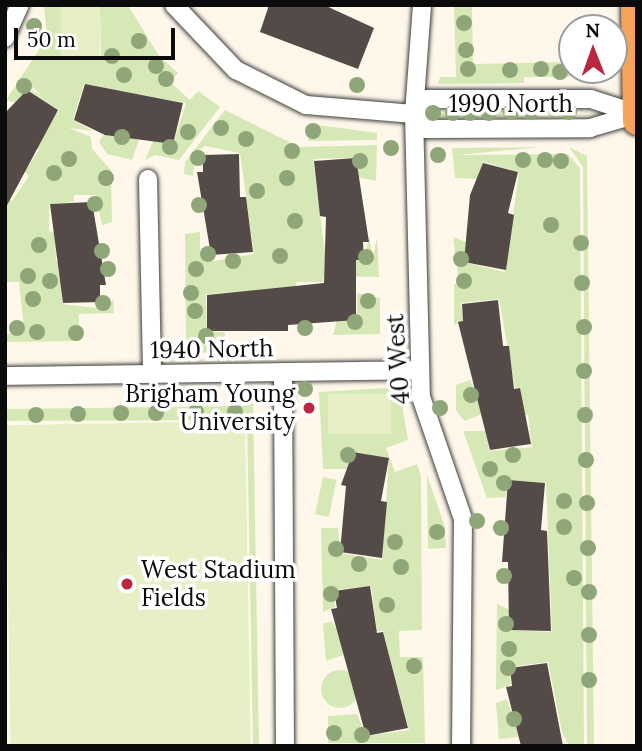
<!DOCTYPE html>
<style>
body{margin:0}
#map{position:relative;width:642px;height:751px;overflow:hidden;background:#fff8ea;font-family:Lora,serif}
div>[style]{position:absolute}
[style*='--x']{left:calc(var(--x)*1px);top:calc(var(--y)*1px);width:calc(var(--w)*1px);rotate:calc(var(--a)*1deg)}
.green>*{inset:0;background:#d6e8b5;transform-origin:0 0}
.round{border-radius:50%}
.pitch>*{inset:0;background:#e6efc6;transform-origin:0 0}
.building>*{inset:0;background:#544b48}
.roads{filter:drop-shadow(0 0 2px #3e3e3e) drop-shadow(0 0 2px #3e3e3e)}
.minor>*{height:18px;margin:-9px;padding:0 9px;transform-origin:9px;border-radius:9px;background:#fff}
.trunk>*{height:28px;margin:-14px;padding:0 14px;transform-origin:14px;border-radius:14px;background:#f6a45a}
.trees>*{width:16px;height:16px;margin:-8px;border-radius:50%;background:#8fa679}
.dots>*{width:19px;height:19px;translate:-50% -50%;box-sizing:border-box;border:4px solid #fff;border-radius:50%}
span{translate:-50% -50%;white-space:nowrap;text-align:center;line-height:1.15;-webkit-text-stroke:7px #fff;paint-order:stroke}
.street-label{font-size:24px;color:#0b0b0b}
.poi-label{font-size:24px;color:#0b0b0b}
.right{translate:-100% -50%;text-align:right}
.left{translate:0 -50%;text-align:left}
.frame{position:absolute;inset:0;border:7px solid #0b0b0b;pointer-events:none}
.north{position:absolute;left:558px;top:14px;width:70px;height:70px;box-sizing:border-box;background:#fff;border:2px solid #9d9d9d;border-radius:50%;rotate:359deg;font-size:19px;font-weight:700;line-height:28px;text-align:center;color:#0b0b0b}
.north::after{content:'';display:block;margin:auto;width:24px;height:32px;background:#ba253f;clip-path:polygon(50% 0,100% 100%,50% 72%,0 100%)}
.scale{position:absolute;left:14px;top:28px;width:161px;height:32px;box-sizing:border-box;border:4px solid #0b0b0b;border-top:0;padding-left:9px;font-size:21px;line-height:24px;white-space:nowrap;color:#0b0b0b;-webkit-text-stroke:5px #fff;paint-order:stroke}
</style>
<div id="map">
<div class="green">
<div style="clip-path:polygon(44px 5px,61px 5px,61px 60px,101px 60px,100px 5px,128px 5px,159px 56px,178px 73px,170px 82px,190px 100px,198px 91px,220px 107px,179px 160px,155px 155px,145px 160px,154px 139px,173px 144px,186px 103px,84px 84px,73px 120px,93px 131px,69px 128px,91px 137px,92px 149px,111px 170px,112px 222px,102px 225px,96px 195px,74px 195px,74px 202px,49px 204px,49px 231px,55px 233px,56px 261px,61px 261px,62px 304px,105px 309px,113px 300px,114px 313px,79px 314px,79px 341px,5px 342px,5px 335px,24px 329px,19px 282px,5px 282px,5px 197px,12px 201px,29px 176px,24px 172px,39px 150px,34px 146px,59px 110px,27px 89px,17px 103px,6px 100px,17px 84px,41px 95px,27px 82px,17px 83px,47px 38px)"></div>
<div style="clip-path:polygon(454px 5px,472px 5px,473px 64px,572px 62px,576px 70px,569px 77px,524px 77px,524px 83px,438px 84px,440px 77px,456px 77px)"></div>
<div style="clip-path:polygon(573px 107px,574px 117px,430px 119px,425px 114px)"></div>
<div style="clip-path:polygon(225px 110px,299px 147px,377px 145px,376px 181px,357px 177px,356px 158px,313px 159px,326px 261px,364px 260px,369px 237px,373px 258px,377px 237px,379px 277px,324px 276px,323px 282px,296px 282px,296px 288px,206px 294px,207px 332px,224px 332px,228px 342px,204px 340px,229px 343px,228px 349px,186px 356px,185px 234px,200px 232px,200px 252px,208px 262px,254px 254px,240px 153px,205px 146px,195px 153px,193px 176px,184px 174px,185px 162px)"></div>
<div style="clip-path:polygon(311px 124px,377px 133px,377px 140px,308px 141px)"></div>
<div style="clip-path:polygon(107px 130px,139px 140px,132px 160px,107px 154px,99px 142px)"></div>
<div style="clip-path:polygon(542px 147px,457px 155px,568px 154px,580px 168px,584px 746px,569px 746px,562px 732px,548px 662px,510px 667px,511px 685px,496px 690px,497px 604px,510px 610px,509px 630px,552px 632px,546px 483px,508px 480px,506px 497px,487px 498px,463px 431px,487px 431px,489px 451px,532px 447px,528px 415px,523px 415px,520px 388px,515px 388px,499px 299px,461px 303px,463px 321px,454px 325px,454px 284px,459px 283px,453px 237px,468px 243px,464px 262px,505px 272px,519px 172px,483px 162px,478px 179px,455px 178px,452px 148px)"></div>
<div style="clip-path:polygon(569px 147px,587px 156px,594px 746px,587px 746px,583px 167px)"></div>
<div style="clip-path:polygon(357px 293px,380px 298px,380px 334px,333px 335px,337px 320px,357px 320px)"></div>
<div style="clip-path:polygon(470px 380px,485px 413px,464px 421px,456px 410px,456px 385px)"></div>
<div style="clip-path:polygon(252px 385px,271px 396px,253px 402px,259px 746px,253px 746px,247px 420px,5px 421px,5px 409px,247px 406px)"></div>
<div style="clip-path:polygon(387px 388px,401px 399px,408px 440px,386px 448px,395px 472px,417px 464px,421px 476px,422px 630px,399px 631px,400px 657px,423px 657px,425px 743px,328px 743px,328px 716px,357px 714px,366px 736px,409px 730px,383px 631px,377px 631px,371px 586px,334px 590px,335px 607px,323px 612px,321px 528px,338px 528px,340px 553px,382px 560px,389px 459px,353px 451px,349px 469px,323px 469px,319px 392px)"></div>
<div style="clip-path:polygon(427px 475px,445px 527px,446px 548px,428px 549px)"></div>
<div style="left:323px;top:477px;width:14px;height:38px;rotate:12deg"></div>
<div style="clip-path:polygon(332px 621px,348px 653px,326px 661px,323px 624px)"></div>
<div class="round" style="left:321px;top:670px;width:38px;height:38px"></div>
<div style="clip-path:polygon(507px 699px,519px 737px,499px 739px,496px 703px)"></div>
</div>
<div class="pitch">
<div style="left:61px;top:5px;width:39px;height:55px"></div>
<div style="left:391px;top:394px;width:40px;height:63px;rotate:90deg"></div>
<div style="left:245px;top:421px;width:325px;height:240px;rotate:89deg"></div>
</div>
<div class="building">
<div style="clip-path:polygon(269px 5px,324px 5px,374px 28px,358px 69px,260px 32px)"></div>
<div style="clip-path:polygon(85px 84px,183px 103px,173px 144px,105px 135px,74px 120px)"></div>
<div style="clip-path:polygon(27px 90px,58px 110px,5px 209px,5px 113px)"></div>
<div style="clip-path:polygon(239px 154px,240px 197px,246px 197px,253px 252px,211px 255px,197px 172px,203px 172px,203px 155px)"></div>
<div style="clip-path:polygon(356px 158px,369px 242px,363px 242px,364px 260px,356px 260px,356px 320px,288px 325px,288px 331px,207px 331px,207px 295px,324px 283px,326px 217px,320px 216px,314px 161px)"></div>
<div style="clip-path:polygon(483px 163px,518px 172px,508px 213px,514px 215px,506px 270px,464px 262px,470px 195px)"></div>
<div style="clip-path:polygon(92px 202px,106px 285px,100px 285px,100px 302px,63px 303px,50px 204px)"></div>
<div style="clip-path:polygon(498px 300px,503px 346px,509px 346px,514px 389px,520px 388px,531px 444px,490px 450px,458px 322px,463px 321px,462px 304px)"></div>
<div style="clip-path:polygon(353px 452px,389px 458px,381px 501px,387px 502px,382px 558px,340px 552px,346px 486px,341px 485px)"></div>
<div style="clip-path:polygon(508px 480px,545px 483px,541px 530px,547px 531px,551px 631px,509px 630px,508px 562px,502px 562px)"></div>
<div style="clip-path:polygon(370px 586px,377px 633px,383px 632px,408px 728px,366px 736px,331px 609px,337px 608px,334px 591px)"></div>
<div style="clip-path:polygon(547px 663px,563px 746px,521px 746px,506px 687px,512px 686px,510px 668px)"></div>
</div>
<div class="roads">
<div class="minor">
<div style="--x:174;--y:5;--w:90;--a:46.4"></div>
<div style="--x:236;--y:70;--w:78;--a:26.6"></div>
<div style="--x:306;--y:105;--w:108;--a:4.8"></div>
<div style="--x:422;--y:5;--w:109;--a:94.2"></div>
<div style="--x:414;--y:114;--w:283;--a:88.6"></div>
<div style="--x:421;--y:397;--w:129;--a:71"></div>
<div style="--x:463;--y:519;--w:227;--a:90.5"></div>
<div style="--x:5;--y:38;--w:36;--a:-66"></div>
<div style="--x:414;--y:114;--w:19;--a:-51"></div>
<div style="--x:426;--y:99;--w:165;--a:0"></div>
<div style="--x:591;--y:99;--w:48;--a:18.1"></div>
<div style="--x:414;--y:114;--w:19;--a:51"></div>
<div style="--x:426;--y:129;--w:164;--a:-0.3"></div>
<div style="--x:590;--y:128;--w:49;--a:-16.6"></div>
<div style="--x:148;--y:179;--w:195;--a:88.8"></div>
<div style="--x:283;--y:372;--w:374;--a:89.7"></div>
<div style="--x:5;--y:376;--w:415;--a:-0.8"></div>
</div>
<div class="trunk">
<div style="--x:635;--y:5;--w:116;--a:89"></div>
</div>
</div>
<div class="trees">
<div style="left:464px;top:23px"></div>
<div style="left:34px;top:26px"></div>
<div style="left:139px;top:41px"></div>
<div style="left:466px;top:50px"></div>
<div style="left:112px;top:56px"></div>
<div style="left:156px;top:66px"></div>
<div style="left:468px;top:69px"></div>
<div style="left:541px;top:69px"></div>
<div style="left:510px;top:70px"></div>
<div style="left:560px;top:72px"></div>
<div style="left:124px;top:75px"></div>
<div style="left:166px;top:79px"></div>
<div style="left:357px;top:85px"></div>
<div style="left:24px;top:86px"></div>
<div style="left:511px;top:112px"></div>
<div style="left:531px;top:112px"></div>
<div style="left:569px;top:112px"></div>
<div style="left:433px;top:113px"></div>
<div style="left:453px;top:113px"></div>
<div style="left:470px;top:113px"></div>
<div style="left:489px;top:113px"></div>
<div style="left:221px;top:128px"></div>
<div style="left:313px;top:131px"></div>
<div style="left:188px;top:132px"></div>
<div style="left:122px;top:137px"></div>
<div style="left:246px;top:139px"></div>
<div style="left:170px;top:147px"></div>
<div style="left:391px;top:148px"></div>
<div style="left:292px;top:151px"></div>
<div style="left:438px;top:155px"></div>
<div style="left:198px;top:158px"></div>
<div style="left:69px;top:159px"></div>
<div style="left:523px;top:160px"></div>
<div style="left:545px;top:160px"></div>
<div style="left:360px;top:161px"></div>
<div style="left:561px;top:161px"></div>
<div style="left:54px;top:173px"></div>
<div style="left:106px;top:178px"></div>
<div style="left:287px;top:178px"></div>
<div style="left:257px;top:191px"></div>
<div style="left:95px;top:204px"></div>
<div style="left:199px;top:205px"></div>
<div style="left:295px;top:221px"></div>
<div style="left:551px;top:225px"></div>
<div style="left:581px;top:243px"></div>
<div style="left:39px;top:245px"></div>
<div style="left:102px;top:251px"></div>
<div style="left:208px;top:254px"></div>
<div style="left:280px;top:256px"></div>
<div style="left:366px;top:257px"></div>
<div style="left:461px;top:259px"></div>
<div style="left:233px;top:261px"></div>
<div style="left:108px;top:269px"></div>
<div style="left:196px;top:269px"></div>
<div style="left:28px;top:276px"></div>
<div style="left:50px;top:281px"></div>
<div style="left:464px;top:281px"></div>
<div style="left:582px;top:283px"></div>
<div style="left:191px;top:293px"></div>
<div style="left:33px;top:299px"></div>
<div style="left:368px;top:301px"></div>
<div style="left:103px;top:303px"></div>
<div style="left:195px;top:311px"></div>
<div style="left:355px;top:322px"></div>
<div style="left:584px;top:327px"></div>
<div style="left:17px;top:328px"></div>
<div style="left:305px;top:328px"></div>
<div style="left:37px;top:332px"></div>
<div style="left:398px;top:332px"></div>
<div style="left:76px;top:333px"></div>
<div style="left:206px;top:336px"></div>
<div style="left:166px;top:347px"></div>
<div style="left:584px;top:371px"></div>
<div style="left:305px;top:389px"></div>
<div style="left:258px;top:394px"></div>
<div style="left:471px;top:395px"></div>
<div style="left:440px;top:408px"></div>
<div style="left:196px;top:412px"></div>
<div style="left:235px;top:412px"></div>
<div style="left:121px;top:413px"></div>
<div style="left:156px;top:413px"></div>
<div style="left:78px;top:414px"></div>
<div style="left:36px;top:415px"></div>
<div style="left:585px;top:415px"></div>
<div style="left:348px;top:455px"></div>
<div style="left:513px;top:455px"></div>
<div style="left:586px;top:460px"></div>
<div style="left:490px;top:469px"></div>
<div style="left:504px;top:483px"></div>
<div style="left:564px;top:501px"></div>
<div style="left:587px;top:503px"></div>
<div style="left:477px;top:521px"></div>
<div style="left:564px;top:527px"></div>
<div style="left:501px;top:528px"></div>
<div style="left:437px;top:532px"></div>
<div style="left:395px;top:542px"></div>
<div style="left:588px;top:548px"></div>
<div style="left:336px;top:549px"></div>
<div style="left:359px;top:564px"></div>
<div style="left:401px;top:567px"></div>
<div style="left:504px;top:576px"></div>
<div style="left:574px;top:578px"></div>
<div style="left:589px;top:592px"></div>
<div style="left:331px;top:594px"></div>
<div style="left:387px;top:605px"></div>
<div style="left:506px;top:624px"></div>
<div style="left:589px;top:635px"></div>
<div style="left:509px;top:649px"></div>
<div style="left:414px;top:666px"></div>
<div style="left:508px;top:668px"></div>
<div style="left:589px;top:680px"></div>
<div style="left:514px;top:719px"></div>
<div style="left:334px;top:733px"></div>
<div style="left:362px;top:735px"></div>
</div>
<div class="dots">
<div style="left:309px;top:408px;background:#ba253f"></div>
<div style="left:127px;top:584px;background:#ba253f"></div>
</div>
<div class="street-label">
<span style="left:511px;top:104px">1990 North</span>
<span style="left:212px;top:349px;rotate:-1deg">1940 North</span>
<span style="left:398px;top:359px;rotate:-94deg">40 West</span>
</div>
<div class="poi-label">
<span class="right" style="left:295px;top:408px">Brigham Young<br>University</span>
<span class="left" style="left:141px;top:584px">West Stadium<br>Fields</span>
</div>
<div class="frame"></div>
<div class="north">N</div>
<div class="scale">50 m</div>
</div>
